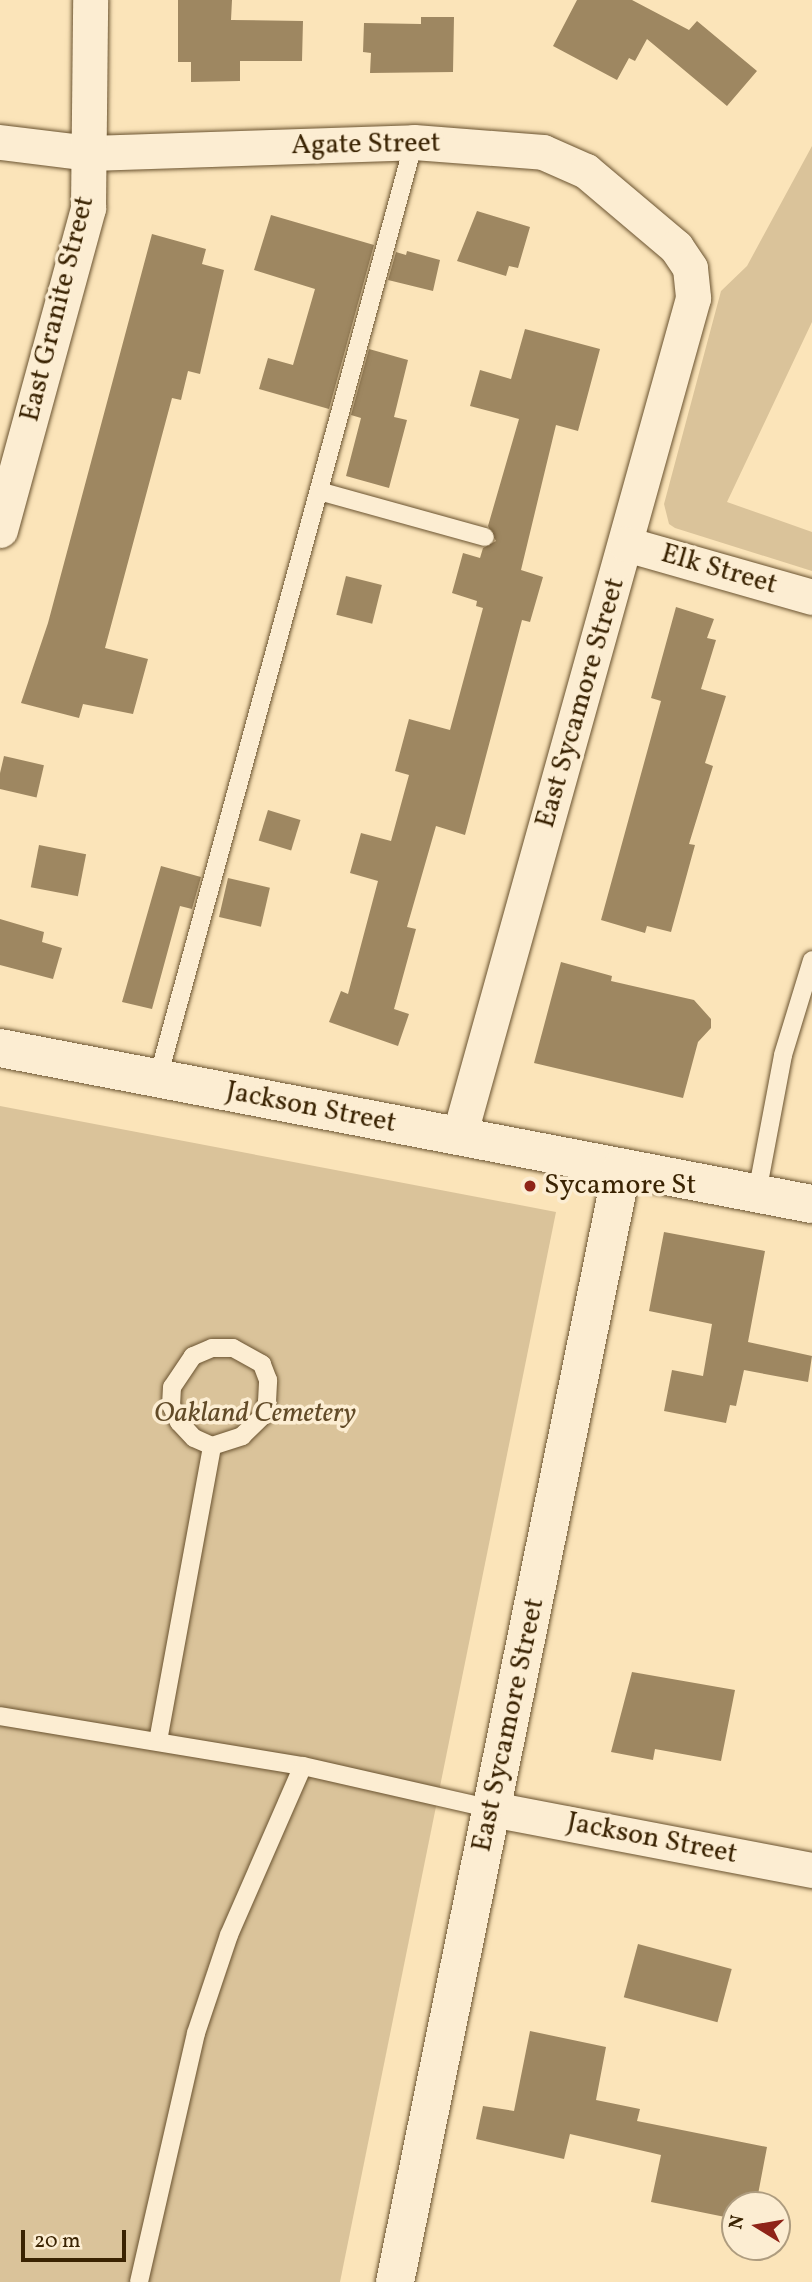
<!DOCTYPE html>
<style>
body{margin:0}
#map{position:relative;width:812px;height:2282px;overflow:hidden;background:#fbe4b9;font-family:Vollkorn,serif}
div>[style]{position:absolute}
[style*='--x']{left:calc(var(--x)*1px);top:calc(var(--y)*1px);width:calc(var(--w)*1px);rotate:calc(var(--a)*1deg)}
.green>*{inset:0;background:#dac39a}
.building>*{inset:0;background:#9e8761;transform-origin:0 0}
.roads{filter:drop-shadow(0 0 2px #6a5330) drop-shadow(0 0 2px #6a5330)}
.service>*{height:18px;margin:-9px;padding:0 9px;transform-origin:9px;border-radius:9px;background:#fcedd2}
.minor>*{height:35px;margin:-17.5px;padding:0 17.5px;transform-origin:17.5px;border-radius:17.5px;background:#fcedd2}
.tertiary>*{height:38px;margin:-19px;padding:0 19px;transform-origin:19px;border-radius:19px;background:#fcedd2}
.dots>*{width:19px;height:19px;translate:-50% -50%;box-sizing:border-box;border:4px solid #fcedd2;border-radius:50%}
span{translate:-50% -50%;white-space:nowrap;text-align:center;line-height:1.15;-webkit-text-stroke:7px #fcedd2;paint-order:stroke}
.street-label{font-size:28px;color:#3a2302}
.poi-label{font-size:28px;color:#3a2302}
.left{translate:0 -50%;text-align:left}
.park-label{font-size:28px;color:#624b28;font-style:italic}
.north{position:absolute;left:721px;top:2191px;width:70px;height:70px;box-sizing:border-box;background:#fcedd2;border:2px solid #ae9c7f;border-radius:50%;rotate:281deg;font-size:19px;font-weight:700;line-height:28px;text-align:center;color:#3a2302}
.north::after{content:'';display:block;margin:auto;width:24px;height:32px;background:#8f2418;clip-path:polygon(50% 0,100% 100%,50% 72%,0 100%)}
.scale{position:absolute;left:21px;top:2230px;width:105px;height:32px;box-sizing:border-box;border:4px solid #3a2302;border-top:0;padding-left:9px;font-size:21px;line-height:24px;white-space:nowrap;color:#3a2302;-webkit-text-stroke:5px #fcedd2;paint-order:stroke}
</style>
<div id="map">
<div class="green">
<div style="clip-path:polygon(812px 146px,812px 322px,727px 502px,812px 532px,812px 571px,675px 528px,669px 524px,664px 504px,721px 291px,747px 266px)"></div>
<div style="clip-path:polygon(0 1106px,556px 1212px,340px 2282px,0 2282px)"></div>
</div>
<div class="building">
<div style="clip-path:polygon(178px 0,232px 0,231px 20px,303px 21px,302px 61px,240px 61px,240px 81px,191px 82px,191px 62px,178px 62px)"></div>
<div style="clip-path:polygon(577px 0,632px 0,689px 30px,697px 21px,757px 71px,727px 106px,647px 39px,635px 61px,629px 58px,617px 80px,553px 46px)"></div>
<div style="clip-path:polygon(421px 17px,454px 17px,453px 72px,370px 73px,371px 53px,363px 52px,364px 23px,421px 24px)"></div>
<div style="clip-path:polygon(477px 211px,530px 227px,518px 268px,509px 266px,506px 276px,457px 261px)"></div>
<div style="clip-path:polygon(271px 215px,374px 245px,329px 409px,259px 389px,268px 358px,293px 365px,315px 289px,254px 270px)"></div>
<div style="clip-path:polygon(152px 234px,206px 249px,202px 264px,224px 270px,200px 374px,188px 371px,181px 400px,172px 398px,105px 648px,148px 659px,133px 714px,83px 704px,79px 718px,21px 703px,48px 623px)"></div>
<div style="clip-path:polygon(407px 251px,440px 260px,433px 291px,388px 280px,396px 252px,406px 255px)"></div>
<div style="clip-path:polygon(525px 329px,600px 349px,578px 431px,556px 425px,521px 570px,543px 577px,530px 622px,522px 620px,465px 835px,436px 826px,407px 927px,416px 929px,394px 1009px,409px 1014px,398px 1046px,329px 1022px,341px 991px,348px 994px,378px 881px,350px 873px,361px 833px,391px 841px,409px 775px,395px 771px,409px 719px,450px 730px,483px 608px,476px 606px,477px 601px,452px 593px,463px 553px,480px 558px,483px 548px,496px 541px,488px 526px,519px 419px,470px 406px,480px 370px,511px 379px)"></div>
<div style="clip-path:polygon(369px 349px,408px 360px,394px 417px,407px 420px,389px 488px,346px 476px,361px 418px,351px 415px)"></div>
<div style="left:346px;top:576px;width:37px;height:40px;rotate:14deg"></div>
<div style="clip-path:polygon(676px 607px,714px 619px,707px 638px,716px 640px,701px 689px,726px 696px,705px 763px,713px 766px,689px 844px,695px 845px,671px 932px,647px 926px,645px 933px,601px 920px,661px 701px,651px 698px)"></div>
<div style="left:4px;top:756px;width:41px;height:33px;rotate:13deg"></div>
<div style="left:268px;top:810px;width:34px;height:32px;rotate:17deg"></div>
<div style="left:39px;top:845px;width:48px;height:43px;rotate:11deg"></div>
<div style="clip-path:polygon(161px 866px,201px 877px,192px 909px,180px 906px,152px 1009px,122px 1002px)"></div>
<div style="left:228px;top:878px;width:43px;height:40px;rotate:13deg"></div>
<div style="clip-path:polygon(0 919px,44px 932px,42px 942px,62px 948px,53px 979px,0 965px)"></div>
<div style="clip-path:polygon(561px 962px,612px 976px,611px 981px,694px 1000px,711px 1019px,711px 1028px,698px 1042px,683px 1098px,534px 1063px)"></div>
<div style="clip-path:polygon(664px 1232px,765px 1251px,748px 1342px,812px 1356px,808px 1382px,744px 1370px,736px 1406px,730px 1405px,726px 1423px,664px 1411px,672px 1370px,703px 1376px,712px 1324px,649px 1311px)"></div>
<div style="clip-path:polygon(632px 1672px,735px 1690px,721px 1761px,655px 1749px,653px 1760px,611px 1752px)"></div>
<div style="left:638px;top:1944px;width:97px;height:55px;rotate:15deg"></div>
<div style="clip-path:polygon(530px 2031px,606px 2047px,596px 2100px,640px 2109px,637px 2121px,767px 2147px,756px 2205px,735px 2205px,735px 2219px,651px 2202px,661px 2155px,570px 2134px,564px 2159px,476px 2139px,483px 2106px,514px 2111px)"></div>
</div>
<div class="roads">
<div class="service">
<div style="--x:319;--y:491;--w:172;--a:15.5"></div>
<div style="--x:158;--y:1078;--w:970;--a:-74.7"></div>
<div style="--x:757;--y:1193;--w:140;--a:-79.3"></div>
<div style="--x:783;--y:1055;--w:99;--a:-73"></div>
<div style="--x:0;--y:1716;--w:307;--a:9.4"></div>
<div style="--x:303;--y:1766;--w:194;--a:12.8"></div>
<div style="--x:158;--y:1741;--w:300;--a:-79.6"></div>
<div style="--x:212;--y:1446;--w:32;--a:-18"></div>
<div style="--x:242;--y:1436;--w:29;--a:-44"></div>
<div style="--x:263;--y:1416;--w:15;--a:-74"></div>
<div style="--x:267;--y:1402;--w:22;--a:-87"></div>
<div style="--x:268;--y:1380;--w:17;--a:-111"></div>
<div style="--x:262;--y:1364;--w:33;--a:-151"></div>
<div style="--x:233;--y:1348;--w:21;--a:180"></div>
<div style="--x:212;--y:1348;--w:21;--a:157"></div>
<div style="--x:193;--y:1356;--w:37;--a:124"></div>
<div style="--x:172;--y:1387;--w:18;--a:93"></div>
<div style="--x:171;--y:1405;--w:19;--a:65"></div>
<div style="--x:179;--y:1422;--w:22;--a:47"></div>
<div style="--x:194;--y:1438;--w:20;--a:24"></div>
<div style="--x:139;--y:2282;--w:255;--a:-77.1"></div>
<div style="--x:196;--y:2033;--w:103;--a:-71.4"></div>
<div style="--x:229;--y:1935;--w:184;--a:-66.4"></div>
</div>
<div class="minor">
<div style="--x:0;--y:142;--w:91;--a:7"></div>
<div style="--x:90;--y:153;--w:324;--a:-1.9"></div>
<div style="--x:414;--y:142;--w:129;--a:4.4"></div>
<div style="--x:543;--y:152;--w:47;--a:23.8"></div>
<div style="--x:586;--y:171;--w:118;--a:40.2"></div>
<div style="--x:676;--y:247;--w:25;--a:56"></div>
<div style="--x:690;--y:268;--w:30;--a:84"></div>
<div style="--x:693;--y:298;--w:870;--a:105.6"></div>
<div style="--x:0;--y:530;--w:334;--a:-74.7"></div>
<div style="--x:88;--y:208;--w:208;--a:-89.4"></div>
<div style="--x:626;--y:544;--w:193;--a:15.9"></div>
<div style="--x:492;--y:1809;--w:326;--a:10.8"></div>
</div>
<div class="tertiary">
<div style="--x:0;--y:1048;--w:827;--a:10.88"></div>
<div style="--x:395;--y:2282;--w:1137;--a:-78.48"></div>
</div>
</div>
<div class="dots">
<div style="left:530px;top:1186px;background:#8f2418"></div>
</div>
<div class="street-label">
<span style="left:366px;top:145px;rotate:-1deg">Agate Street</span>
<span style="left:58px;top:309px;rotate:-76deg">East Granite Street</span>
<span style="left:719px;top:570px;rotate:16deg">Elk Street</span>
<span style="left:581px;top:703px;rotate:-74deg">East Sycamore Street</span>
<span style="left:311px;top:1108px;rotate:11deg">Jackson Street</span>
<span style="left:509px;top:1725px;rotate:-78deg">East Sycamore Street</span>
<span style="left:652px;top:1839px;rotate:11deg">Jackson Street</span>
</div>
<div class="poi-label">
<span class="left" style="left:544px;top:1186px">Sycamore St</span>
</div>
<div class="park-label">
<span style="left:255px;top:1414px">Oakland Cemetery</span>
</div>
<div class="north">N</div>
<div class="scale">20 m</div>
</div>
